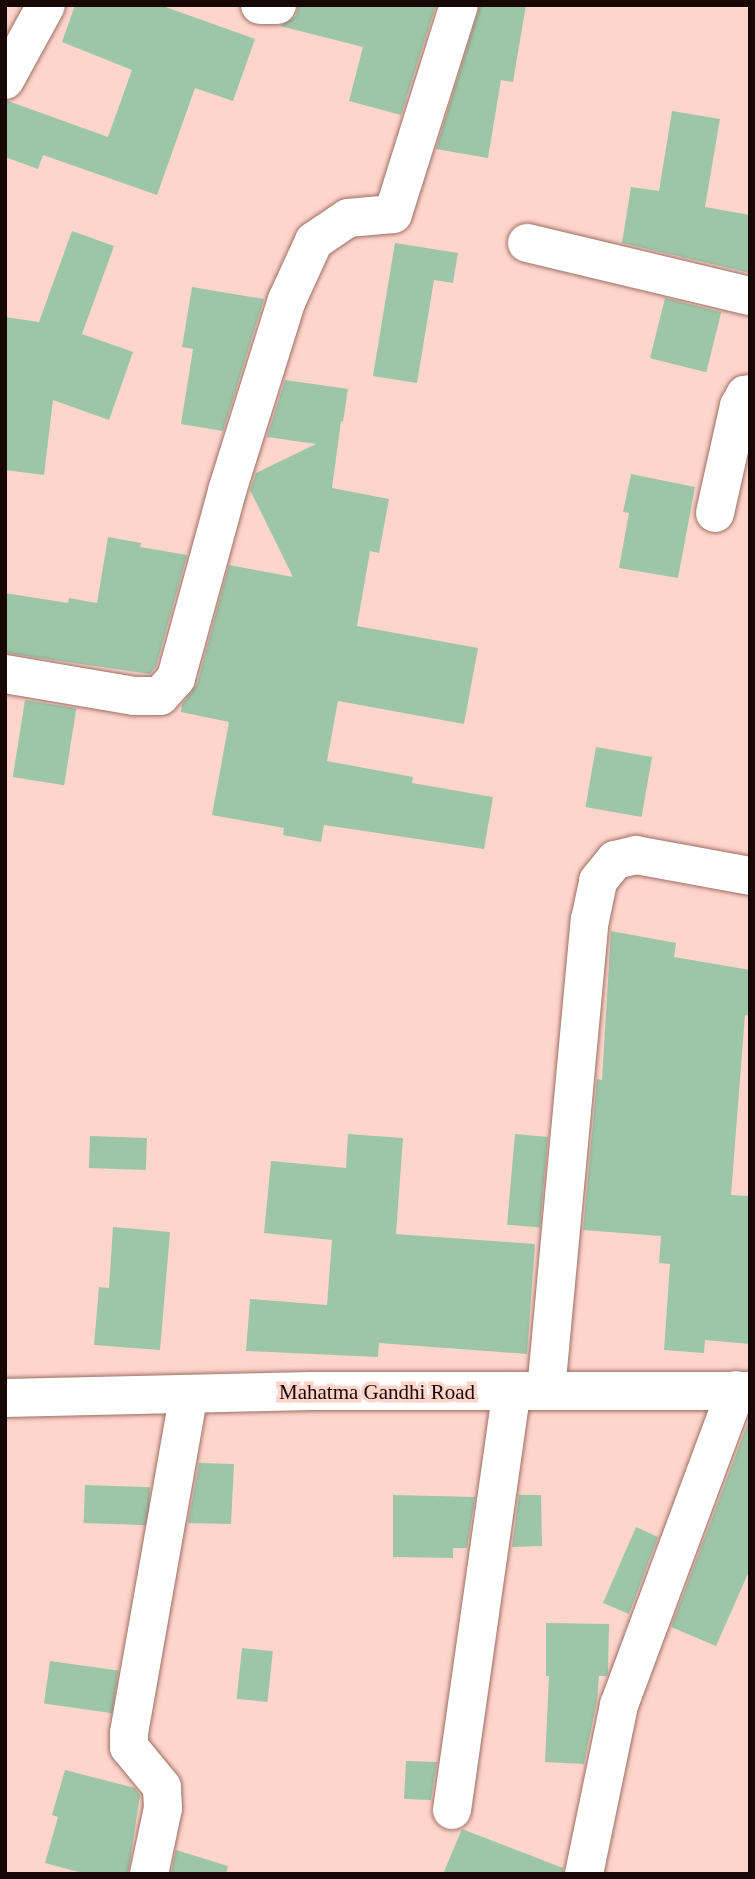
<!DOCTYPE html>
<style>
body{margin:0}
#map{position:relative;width:755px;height:1879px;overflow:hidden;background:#fed5cb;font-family:"Times New Roman",serif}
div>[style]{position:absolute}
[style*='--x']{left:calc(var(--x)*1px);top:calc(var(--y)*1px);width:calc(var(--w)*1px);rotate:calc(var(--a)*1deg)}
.building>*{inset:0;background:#9dc6a9;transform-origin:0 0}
.roads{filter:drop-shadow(0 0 2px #9c6f64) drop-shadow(0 0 2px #9c6f64)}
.minor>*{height:38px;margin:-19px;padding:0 19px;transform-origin:19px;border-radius:19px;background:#fff}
.secondary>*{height:38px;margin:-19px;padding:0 19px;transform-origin:19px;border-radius:19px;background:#fff}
span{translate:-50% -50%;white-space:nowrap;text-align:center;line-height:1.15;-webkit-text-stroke:7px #fed5cb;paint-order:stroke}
.street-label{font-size:21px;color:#180805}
.frame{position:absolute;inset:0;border:7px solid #180805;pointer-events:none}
</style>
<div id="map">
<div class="building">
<div style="clip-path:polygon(75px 5px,160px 5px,255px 39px,233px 101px,195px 88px,157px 195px,43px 155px,38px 169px,5px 157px,5px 102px,8px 101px,108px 137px,132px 70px,62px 42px)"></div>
<div style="clip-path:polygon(299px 5px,436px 5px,401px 115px,349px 101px,363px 47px,280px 26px,296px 16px)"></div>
<div style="clip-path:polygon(480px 5px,526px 5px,513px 82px,501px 80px,488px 158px,436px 149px)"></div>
<div style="clip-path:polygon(672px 111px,720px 119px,705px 207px,750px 215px,750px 273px,622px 243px,631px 187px,659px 191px)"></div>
<div style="clip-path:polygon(72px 231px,114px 246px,82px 334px,133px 352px,109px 420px,53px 400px,44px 475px,5px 470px,5px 317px,39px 322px)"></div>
<div style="clip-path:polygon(395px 243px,458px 253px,453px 283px,434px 280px,417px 383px,373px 376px)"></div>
<div style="clip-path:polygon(192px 287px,264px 299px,223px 431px,181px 424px,193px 349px,182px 347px)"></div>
<div style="left:665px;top:298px;width:58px;height:62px;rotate:14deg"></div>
<div style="clip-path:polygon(285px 380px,348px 389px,343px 422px,341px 421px,332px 488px,389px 499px,379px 553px,370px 551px,357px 626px,478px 648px,464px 724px,338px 701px,327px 761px,413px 777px,412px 783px,493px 797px,484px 849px,324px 825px,321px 842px,283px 835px,284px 828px,212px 815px,229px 722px,181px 712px,182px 704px,197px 684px,229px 565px,293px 577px,250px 490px,256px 473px,316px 444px,267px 437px)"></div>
<div style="clip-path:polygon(631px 474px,695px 487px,678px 578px,619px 568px,629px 513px,623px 512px)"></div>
<div style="clip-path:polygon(108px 537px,141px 543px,140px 547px,187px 555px,156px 667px,150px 674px,5px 653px,5px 593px,68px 603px,69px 598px,97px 603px)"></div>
<div style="left:25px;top:700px;width:52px;height:78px;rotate:9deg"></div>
<div style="left:596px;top:747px;width:57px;height:61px;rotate:10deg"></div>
<div style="clip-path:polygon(611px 931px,676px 943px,674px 957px,750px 970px,750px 1016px,745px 1015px,731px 1195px,750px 1196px,750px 1344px,705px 1340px,704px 1353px,664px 1350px,670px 1264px,659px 1263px,661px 1236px,583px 1230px,597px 1079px,602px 1080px)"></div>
<div style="clip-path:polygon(348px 1134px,403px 1138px,396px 1234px,535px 1244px,527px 1354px,379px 1343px,378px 1357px,246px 1351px,250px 1299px,327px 1305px,332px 1240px,264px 1233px,271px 1161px,346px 1168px)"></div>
<div style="left:515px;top:1134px;width:33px;height:91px;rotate:5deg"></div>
<div style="left:90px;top:1136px;width:57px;height:32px;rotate:2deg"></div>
<div style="clip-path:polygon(113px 1227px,170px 1232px,160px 1350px,94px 1345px,99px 1287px,109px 1288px)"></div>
<div style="clip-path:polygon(749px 1420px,750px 1569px,716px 1646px,671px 1627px)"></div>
<div style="clip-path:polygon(199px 1463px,234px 1464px,231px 1524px,188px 1523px)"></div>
<div style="left:85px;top:1485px;width:65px;height:38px;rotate:2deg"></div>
<div style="clip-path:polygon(393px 1495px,475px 1497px,467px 1548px,453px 1548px,453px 1558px,393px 1557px)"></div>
<div style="clip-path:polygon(519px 1495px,541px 1495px,542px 1546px,512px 1547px)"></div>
<div style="clip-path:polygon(636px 1527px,658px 1537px,629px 1614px,603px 1603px)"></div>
<div style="clip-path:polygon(546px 1623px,609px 1624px,608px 1672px,607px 1676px,599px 1676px,597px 1701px,584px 1764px,545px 1762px,549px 1676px,546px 1676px)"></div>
<div style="left:242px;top:1648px;width:31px;height:51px;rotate:6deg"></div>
<div style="left:50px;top:1661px;width:69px;height:43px;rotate:8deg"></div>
<div style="clip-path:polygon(406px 1761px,437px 1762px,431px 1800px,404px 1799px)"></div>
<div style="clip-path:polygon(65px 1770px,135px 1788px,140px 1795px,128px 1874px,86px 1874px,45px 1863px,58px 1817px,52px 1815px)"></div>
<div style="clip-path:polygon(462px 1829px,563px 1868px,563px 1874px,443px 1874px)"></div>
<div style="clip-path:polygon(176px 1850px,228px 1866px,226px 1874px,171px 1874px)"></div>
</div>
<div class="roads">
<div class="minor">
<div style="--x:260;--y:5;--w:17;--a:0"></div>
<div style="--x:5;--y:80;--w:85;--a:-61.3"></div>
<div style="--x:527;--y:243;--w:229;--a:13.4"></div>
<div style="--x:715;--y:513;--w:110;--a:-77.4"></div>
<div style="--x:739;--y:406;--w:13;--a:-61"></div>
<div style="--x:745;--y:395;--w:5;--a:-11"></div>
<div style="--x:5;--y:674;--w:131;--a:9.7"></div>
<div style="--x:134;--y:696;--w:26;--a:0"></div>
<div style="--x:160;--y:696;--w:24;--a:-48"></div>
<div style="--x:176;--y:678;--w:194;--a:-74.7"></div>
<div style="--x:227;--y:491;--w:200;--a:-72.6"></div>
<div style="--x:287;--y:300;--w:65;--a:-65.4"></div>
<div style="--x:314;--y:241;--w:41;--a:-34.1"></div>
<div style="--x:348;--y:218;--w:45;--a:-5.1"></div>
<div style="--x:393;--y:214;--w:219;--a:-72.5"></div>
<div style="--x:546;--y:1391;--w:473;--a:-84.7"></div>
<div style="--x:590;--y:920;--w:40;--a:-78"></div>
<div style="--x:598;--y:881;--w:27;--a:-51"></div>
<div style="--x:615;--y:860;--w:22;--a:-13"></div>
<div style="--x:636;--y:855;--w:116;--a:10.4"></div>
<div style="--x:452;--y:1810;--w:423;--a:-81.9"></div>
<div style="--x:149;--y:1874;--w:67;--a:-78"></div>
<div style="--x:163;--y:1808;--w:21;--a:-93"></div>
<div style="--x:162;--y:1787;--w:52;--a:-129.5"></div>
<div style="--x:129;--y:1747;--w:14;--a:-90"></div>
<div style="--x:129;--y:1733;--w:344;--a:-80"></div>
<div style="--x:584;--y:1874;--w:173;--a:-78.3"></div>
<div style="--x:619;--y:1705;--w:336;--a:-69.6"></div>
</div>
<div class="secondary">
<div style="--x:5;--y:1398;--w:306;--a:-1.3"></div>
<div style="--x:311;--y:1391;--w:439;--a:0"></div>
</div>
</div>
<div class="street-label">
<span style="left:377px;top:1392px">Mahatma Gandhi Road</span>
</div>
<div class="frame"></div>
</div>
